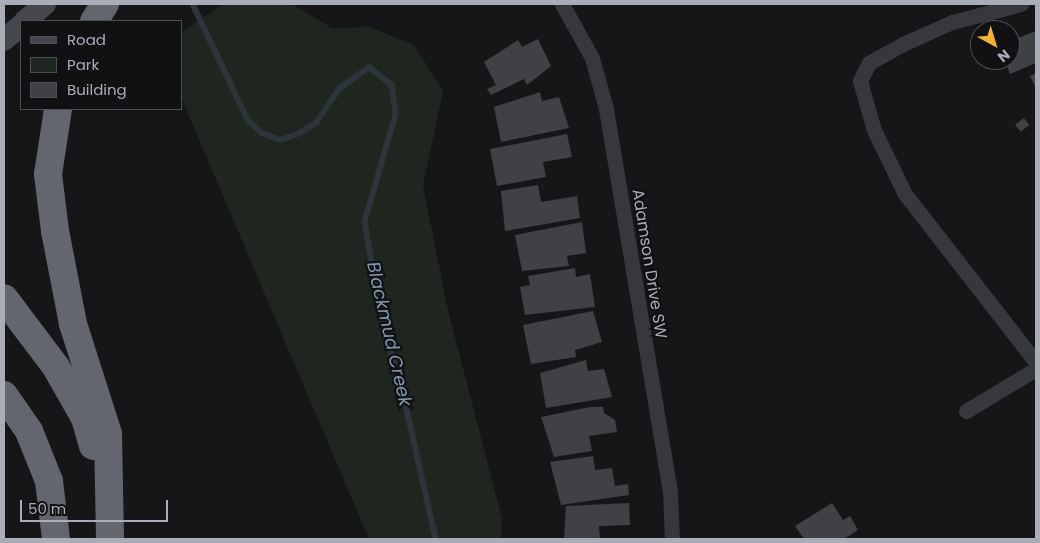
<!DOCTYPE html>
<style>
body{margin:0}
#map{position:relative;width:1040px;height:543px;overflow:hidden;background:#161618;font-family:Poppins,sans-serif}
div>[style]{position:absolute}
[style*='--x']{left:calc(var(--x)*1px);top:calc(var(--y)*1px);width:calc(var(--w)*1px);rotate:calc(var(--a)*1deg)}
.green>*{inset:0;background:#1e261f}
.stream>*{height:5.5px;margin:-2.75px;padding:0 2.75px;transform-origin:2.75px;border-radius:2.75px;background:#2c353c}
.building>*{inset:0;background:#404145;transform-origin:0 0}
.street>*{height:15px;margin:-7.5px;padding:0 7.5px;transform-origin:7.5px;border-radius:7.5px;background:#37383d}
.secondary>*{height:22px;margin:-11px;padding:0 11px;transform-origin:11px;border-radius:11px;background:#45474d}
.highway>*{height:28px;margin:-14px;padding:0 14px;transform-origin:14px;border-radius:14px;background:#63666e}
span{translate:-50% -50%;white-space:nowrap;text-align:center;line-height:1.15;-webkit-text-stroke:4.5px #111113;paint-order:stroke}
.street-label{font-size:16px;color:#a8adb8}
.water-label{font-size:18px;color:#7f9bb3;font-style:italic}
.frame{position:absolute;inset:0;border:5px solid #a8adb8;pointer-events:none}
.legend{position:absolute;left:20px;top:20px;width:162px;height:90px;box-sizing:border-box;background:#111113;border:1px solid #4d4f55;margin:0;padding:6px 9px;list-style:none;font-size:15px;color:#a8adb8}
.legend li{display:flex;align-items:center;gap:10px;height:25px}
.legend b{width:25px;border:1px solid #4d4f55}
.north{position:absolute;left:970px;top:20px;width:50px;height:50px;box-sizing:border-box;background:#111113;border:1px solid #4d4f55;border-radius:50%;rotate:141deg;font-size:14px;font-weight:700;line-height:20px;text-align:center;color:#a8adb8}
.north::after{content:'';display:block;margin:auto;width:18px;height:22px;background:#f2b134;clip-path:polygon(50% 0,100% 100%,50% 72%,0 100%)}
.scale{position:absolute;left:20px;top:500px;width:148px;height:22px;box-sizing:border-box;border:2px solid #a8adb8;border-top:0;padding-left:6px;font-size:15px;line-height:18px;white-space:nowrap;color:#a8adb8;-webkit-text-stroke:4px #111113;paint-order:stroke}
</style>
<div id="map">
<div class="green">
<div style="clip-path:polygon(223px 4px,292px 4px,332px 28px,369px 27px,414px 45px,443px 91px,423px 186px,448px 310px,502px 519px,501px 539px,369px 539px,181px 97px,181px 33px)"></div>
</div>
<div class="stream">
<div style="--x:193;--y:4;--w:128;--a:64.6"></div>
<div style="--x:248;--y:120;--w:19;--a:43"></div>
<div style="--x:262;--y:133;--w:19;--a:21"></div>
<div style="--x:280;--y:140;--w:21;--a:-19"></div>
<div style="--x:300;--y:133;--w:19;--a:-32"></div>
<div style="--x:316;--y:123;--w:41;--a:-55.9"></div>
<div style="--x:339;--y:89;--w:37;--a:-36"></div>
<div style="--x:369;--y:67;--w:29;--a:38"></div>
<div style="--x:392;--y:85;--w:30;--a:82"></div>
<div style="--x:396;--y:115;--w:111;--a:106.2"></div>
<div style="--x:365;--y:222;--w:104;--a:80"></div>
<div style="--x:383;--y:324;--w:71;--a:73.6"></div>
<div style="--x:403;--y:392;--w:151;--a:77.3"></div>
</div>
<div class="building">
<div style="clip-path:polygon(1036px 31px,1036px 63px,1010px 74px,1005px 60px,1010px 60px,1010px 41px)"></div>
<div style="clip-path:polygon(538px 39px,551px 66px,527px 85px,524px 79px,491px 95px,487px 89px,496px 85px,484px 62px,518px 40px,522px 47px)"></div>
<div style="clip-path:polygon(1036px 73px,1036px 88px,1030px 76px)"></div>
<div style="clip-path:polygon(540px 92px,542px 101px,559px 97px,569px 128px,501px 142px,494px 107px)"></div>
<div style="left:1024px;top:118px;width:9px;height:11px;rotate:54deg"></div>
<div style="clip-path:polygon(567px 134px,572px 157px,543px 162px,546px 177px,497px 186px,490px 149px)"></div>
<div style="clip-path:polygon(538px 185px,541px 202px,577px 196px,580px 218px,505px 231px,501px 191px)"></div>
<div style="clip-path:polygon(582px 222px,586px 253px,567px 256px,569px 266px,522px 271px,515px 235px)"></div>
<div style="clip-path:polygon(575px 268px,576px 277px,590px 274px,595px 307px,525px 315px,520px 287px,530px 285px,528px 276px)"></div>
<div style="clip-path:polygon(593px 311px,602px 342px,575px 350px,576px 357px,531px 364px,523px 325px)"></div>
<div style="clip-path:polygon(586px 360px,588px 371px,604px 369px,612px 397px,546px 408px,540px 373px)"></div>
<div style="clip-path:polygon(590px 407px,603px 407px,604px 413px,615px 420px,617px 432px,589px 436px,592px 451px,554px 457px,541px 417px)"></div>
<div style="clip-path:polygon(593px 456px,595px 470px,612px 468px,615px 486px,628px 484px,629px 495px,561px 505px,550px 462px)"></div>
<div style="clip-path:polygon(629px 503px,630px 525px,599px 526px,600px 539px,564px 539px,566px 506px)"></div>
<div style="clip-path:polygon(832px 503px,843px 520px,850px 516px,858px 530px,844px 539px,804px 539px,795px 526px)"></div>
</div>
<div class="street">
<div style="--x:562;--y:4;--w:62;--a:60.9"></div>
<div style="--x:592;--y:58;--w:53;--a:74.6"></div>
<div style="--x:606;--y:109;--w:388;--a:80.5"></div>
<div style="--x:670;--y:492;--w:47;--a:87.6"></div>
<div style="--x:1021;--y:4;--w:71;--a:165.4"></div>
<div style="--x:952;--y:22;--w:54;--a:155.8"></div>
<div style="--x:903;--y:44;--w:39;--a:151"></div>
<div style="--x:869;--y:63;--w:20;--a:117"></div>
<div style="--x:860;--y:81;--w:51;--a:74.1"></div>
<div style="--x:874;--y:130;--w:71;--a:64.2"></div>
<div style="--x:905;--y:194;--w:213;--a:52.1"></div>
<div style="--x:966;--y:411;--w:82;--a:-31"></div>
</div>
<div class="secondary">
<div style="--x:25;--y:21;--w:26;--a:-40"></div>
<div style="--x:4;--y:40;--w:23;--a:-41"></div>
</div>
<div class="highway">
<div style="--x:94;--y:21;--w:20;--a:-57"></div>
<div style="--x:58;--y:109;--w:66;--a:98.7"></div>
<div style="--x:48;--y:174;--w:57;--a:83"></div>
<div style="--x:55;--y:231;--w:95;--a:79"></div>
<div style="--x:73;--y:324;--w:115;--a:72.3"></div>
<div style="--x:108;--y:434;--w:105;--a:88.9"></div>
<div style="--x:4;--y:298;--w:86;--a:53"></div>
<div style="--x:56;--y:367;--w:59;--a:60.4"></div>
<div style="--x:85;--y:418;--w:29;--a:74"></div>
<div style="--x:4;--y:395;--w:44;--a:55.2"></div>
<div style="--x:29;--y:431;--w:54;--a:68.2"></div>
<div style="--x:49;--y:481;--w:58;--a:83.1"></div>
</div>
<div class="street-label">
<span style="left:649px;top:264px;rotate:81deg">Adamson Drive SW</span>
</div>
<div class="water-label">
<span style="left:389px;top:334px;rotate:77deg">Blackmud Creek</span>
</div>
<div class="frame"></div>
<ul class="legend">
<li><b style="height:6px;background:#45474d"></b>Road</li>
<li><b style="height:14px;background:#1e261f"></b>Park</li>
<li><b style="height:14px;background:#404145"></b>Building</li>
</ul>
<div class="north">N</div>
<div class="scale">50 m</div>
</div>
